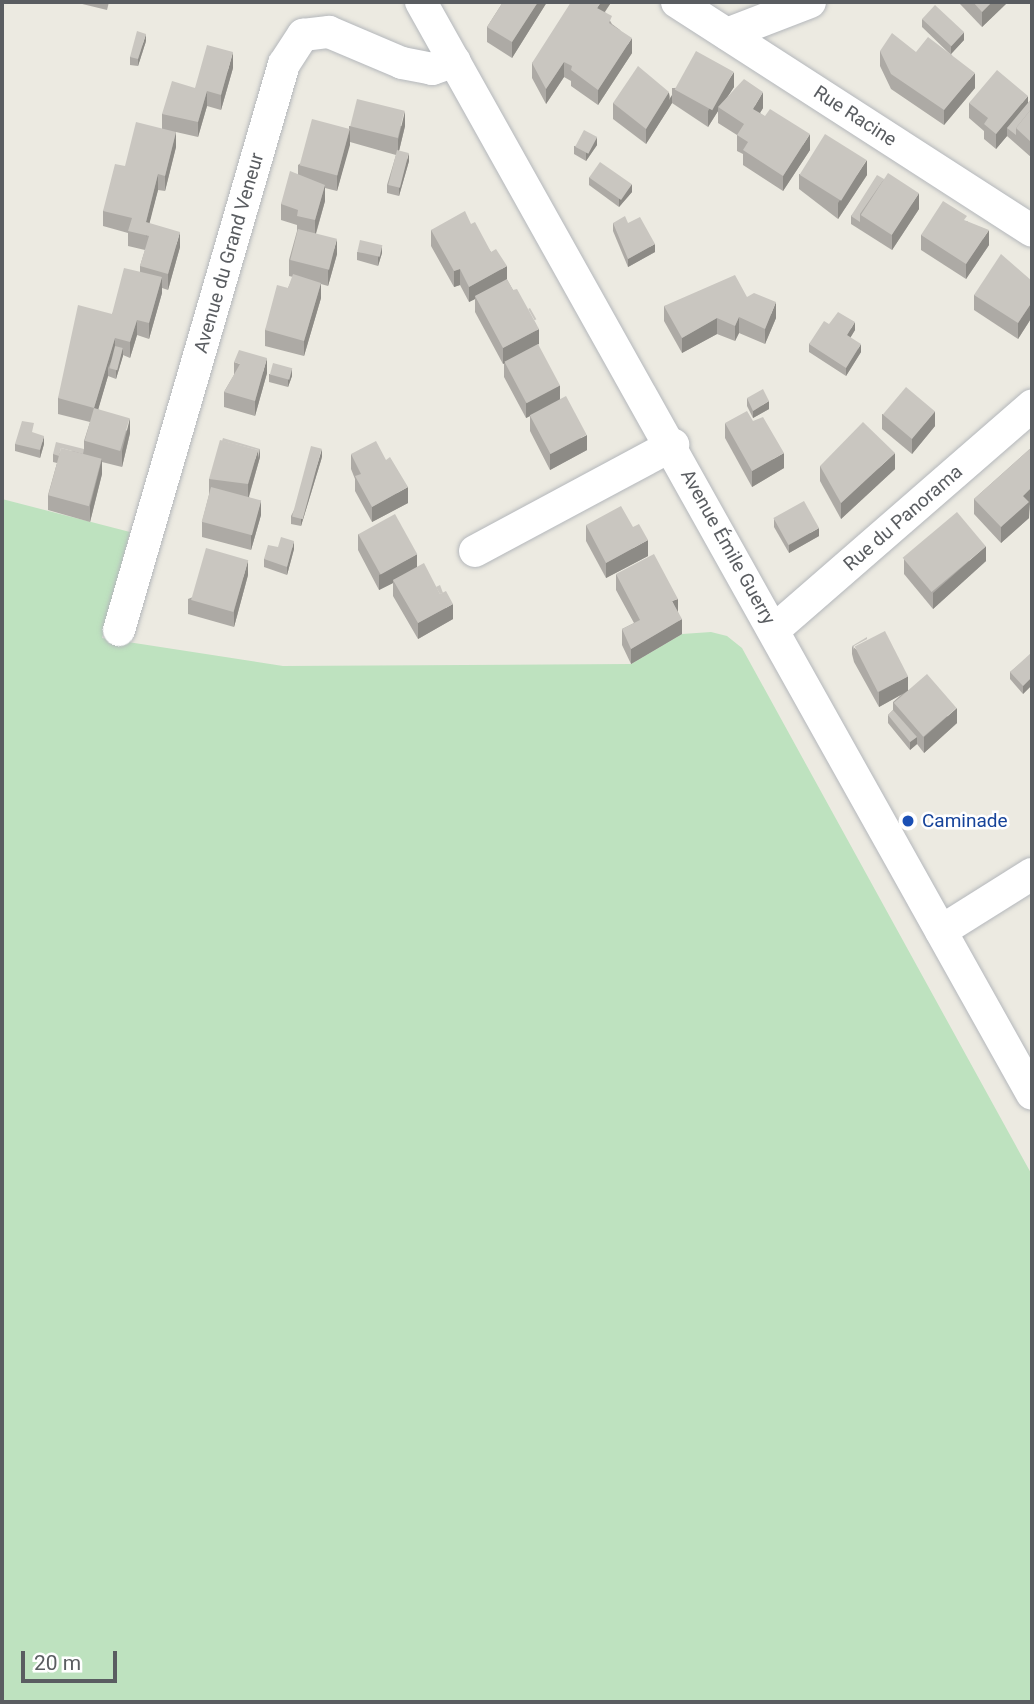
<!DOCTYPE html>
<meta charset="utf-8">
<style>
body{margin:0}
#map{position:relative;width:1034px;height:1704px;overflow:hidden;background:#eceae1;font-family:Roboto,sans-serif}
div>[style]{position:absolute}
[style*='--x']{left:calc(var(--x)*1px);top:calc(var(--y)*1px);width:calc(var(--w)*1px);rotate:calc(var(--a)*1deg)}
.green>*{inset:0;background:#bee2bf}
.roads{filter:drop-shadow(0 0 2px #b4b7bb) drop-shadow(0 0 2px #b4b7bb)}
.minor>*{height:32px;margin:-16px;padding:0 16px;transform-origin:16px;border-radius:16px;background:#fff}
.wall>*{inset:0;background:#adaaa5}
.shaded-wall>*{inset:0;background:#8d8b86}
.building>*{inset:0;background:#c9c6c0;transform-origin:0 0}
.dots>*{width:19px;height:19px;translate:-50% -50%;box-sizing:border-box;border:4px solid #fff;border-radius:50%}
span{translate:-50% -50%;white-space:nowrap;text-align:center;line-height:1.15;-webkit-text-stroke:5px #fff;paint-order:stroke}
.street-label{font-size:19px;color:#5a5d61}
.transit-label{font-size:19px;color:#164399}
.left{translate:0 -50%;text-align:left}
.frame{position:absolute;inset:0;border:4px solid #5a5d61;pointer-events:none}
.scale{position:absolute;left:21px;top:1651px;width:96px;height:32px;box-sizing:border-box;border:4px solid #5a5d61;border-top:0;padding-left:9px;font-size:21px;line-height:24px;white-space:nowrap;color:#5a5d61;-webkit-text-stroke:5px #fff;paint-order:stroke}
</style>
<div id="map">
<div class="green">
<div style="clip-path:polygon(2px 499px,130px 532px,102px 638px,283px 666px,631px 664px,682px 634px,711px 632px,727px 636px,742px 648px,1032px 1175px,1032px 1702px,2px 1702px)"></div>
</div>
<div class="roads">
<div class="minor">
<div style="--x:421;--y:2;--w:1251;--a:60.77"></div>
<div style="--x:677;--y:2;--w:422;--a:32.8"></div>
<div style="--x:727;--y:34;--w:89;--a:-21.1"></div>
<div style="--x:475;--y:551;--w:225;--a:-28.2"></div>
<div style="--x:119;--y:630;--w:590;--a:-73.75"></div>
<div style="--x:284;--y:64;--w:35;--a:-57"></div>
<div style="--x:303;--y:35;--w:26;--a:-7"></div>
<div style="--x:329;--y:32;--w:79;--a:23"></div>
<div style="--x:402;--y:63;--w:31;--a:11"></div>
<div style="--x:432;--y:69;--w:24;--a:-19"></div>
<div style="--x:774;--y:630;--w:342;--a:-41"></div>
<div style="--x:941;--y:931;--w:107;--a:-32.1"></div>
</div>
</div>
<div class="wall">
<div style="clip-path:polygon(74px 2px,109px 2px,107px 10px)"></div>
<div style="clip-path:polygon(503px 2px,547px 2px,512px 58px,487px 42px,487px 27px)"></div>
<div style="clip-path:polygon(610px 2px,610px 4px,605px 12px,612px 24px,620px 30px,632px 53px,598px 105px,571px 86px,571px 81px,564px 77px,546px 104px,532px 78px,532px 63px)"></div>
<div style="clip-path:polygon(960px 2px,1008px 2px,982px 27px,960px 4px)"></div>
<div style="clip-path:polygon(922px 19px,964px 40px,951px 54px,975px 88px,944px 125px,891px 89px,880px 66px,880px 51px,950px 54px,922px 27px)"></div>
<div style="clip-path:polygon(146px 41px,138px 66px,130px 65px,130px 57px)"></div>
<div style="clip-path:polygon(233px 68px,221px 110px,207px 106px,198px 137px,176px 132px,176px 147px,165px 191px,158px 190px,149px 223px,180px 247px,168px 290px,162px 288px,162px 293px,149px 339px,137px 335px,130px 358px,123px 355px,116px 379px,108px 376px,98px 409px,130px 433px,122px 467px,102px 462px,102px 474px,90px 522px,48px 510px,48px 495px,57px 463px,53px 462px,53px 454px,84px 449px,84px 441px,90px 422px,58px 414px,58px 398px,112px 314px,140px 272px,140px 266px,145px 250px,128px 246px,128px 233px,103px 226px,103px 211px,162px 129px,162px 114px,195px 88px)"></div>
<div style="clip-path:polygon(734px 87px,726px 99px,763px 108px,760px 113px,810px 150px,783px 191px,743px 165px,743px 154px,737px 151px,737px 135px,718px 123px,718px 111px,708px 127px,672px 103px,672px 88px)"></div>
<div style="clip-path:polygon(669px 93px,672px 103px,646px 144px,613px 119px,613px 103px)"></div>
<div style="clip-path:polygon(1032px 99px,1032px 158px,1007px 136px,996px 149px,984px 139px,984px 131px,969px 118px,969px 103px,1028px 103px)"></div>
<div style="clip-path:polygon(349px 126px,405px 126px,399px 151px,409px 161px,399px 196px,387px 193px,387px 185px,396px 155px,350px 142px,337px 191px,325px 188px,325px 201px,316px 234px,337px 254px,328px 286px,321px 284px,321px 298px,304px 356px,265px 346px,265px 330px,288px 288px,293px 277px,289px 276px,289px 260px,297px 231px,297px 225px,281px 220px,281px 204px,298px 175px,298px 165px,349px 129px)"></div>
<div style="clip-path:polygon(597px 145px,586px 161px,574px 154px,574px 146px)"></div>
<div style="clip-path:polygon(799px 174px,867px 175px,838px 219px,799px 189px)"></div>
<div style="clip-path:polygon(589px 177px,632px 192px,619px 207px,589px 185px)"></div>
<div style="clip-path:polygon(884px 179px,919px 209px,892px 250px,851px 224px,851px 216px)"></div>
<div style="clip-path:polygon(967px 221px,989px 245px,966px 279px,921px 250px,921px 235px)"></div>
<div style="clip-path:polygon(613px 223px,628px 223px,655px 252px,628px 267px,613px 231px)"></div>
<div style="clip-path:polygon(471px 224px,491px 252px,513px 290px,536px 324px,538px 345px,560px 399px,587px 450px,550px 470px,530px 431px,530px 416px,526px 418px,504px 377px,504px 363px,503px 364px,475px 312px,475px 299px,469px 302px,460px 285px,454px 287px,431px 246px,431px 230px)"></div>
<div style="clip-path:polygon(357px 252px,382px 253px,378px 266px,357px 260px)"></div>
<div style="clip-path:polygon(1032px 281px,1032px 317px,1018px 339px,974px 310px,974px 295px)"></div>
<div style="clip-path:polygon(747px 297px,776px 318px,765px 344px,739px 333px,735px 341px,717px 334px,682px 353px,664px 321px,664px 306px)"></div>
<div style="clip-path:polygon(829px 324px,855px 330px,850px 338px,861px 352px,846px 376px,809px 352px,809px 344px)"></div>
<div style="clip-path:polygon(234px 362px,267px 373px,255px 416px,224px 407px,224px 392px,234px 375px)"></div>
<div style="clip-path:polygon(269px 374px,292px 376px,288px 387px,269px 382px)"></div>
<div style="clip-path:polygon(747px 398px,769px 409px,753px 418px,747px 406px)"></div>
<div style="clip-path:polygon(882px 414px,935px 426px,912px 454px,882px 429px)"></div>
<div style="clip-path:polygon(725px 423px,784px 468px,752px 487px,725px 438px)"></div>
<div style="clip-path:polygon(33px 433px,44px 444px,40px 458px,15px 451px,15px 444px)"></div>
<div style="clip-path:polygon(1032px 447px,1032px 505px,1031px 504px,1029px 505px,1029px 518px,1001px 543px,974px 514px,974px 499px)"></div>
<div style="clip-path:polygon(351px 454px,408px 503px,372px 522px,355px 491px,355px 479px,351px 469px)"></div>
<div style="clip-path:polygon(260px 457px,249px 497px,261px 515px,251px 550px,202px 537px,202px 522px,209px 495px,209px 479px)"></div>
<div style="clip-path:polygon(322px 457px,301px 526px,291px 524px,291px 516px)"></div>
<div style="clip-path:polygon(820px 466px,895px 469px,841px 519px,820px 481px)"></div>
<div style="clip-path:polygon(774px 519px,819px 536px,789px 553px,774px 527px)"></div>
<div style="clip-path:polygon(586px 525px,648px 556px,606px 578px,586px 541px)"></div>
<div style="clip-path:polygon(358px 534px,417px 567px,453px 619px,418px 639px,393px 596px,393px 583px,379px 590px,358px 550px)"></div>
<div style="clip-path:polygon(278px 547px,294px 549px,287px 575px,264px 567px,264px 559px)"></div>
<div style="clip-path:polygon(904px 559px,986px 561px,933px 609px,904px 574px)"></div>
<div style="clip-path:polygon(616px 574px,678px 612px,682px 634px,631px 664px,622px 645px,622px 629px,634px 623px,616px 590px)"></div>
<div style="clip-path:polygon(248px 575px,234px 627px,188px 614px,188px 599px)"></div>
<div style="clip-path:polygon(852px 646px,908px 690px,957px 723px,924px 753px,917px 744px,910px 750px,888px 723px,888px 715px,893px 710px,893px 702px,902px 694px,879px 707px,854px 662px,852px 654px)"></div>
<div style="clip-path:polygon(1032px 654px,1032px 685px,1023px 694px,1010px 679px,1010px 672px)"></div>
</div>
<div class="shaded-wall">
<div style="clip-path:polygon(538px 2px,547px 2px,512px 58px,512px 42px)"></div>
<div style="clip-path:polygon(601px 2px,610px 2px,610px 4px,597px 23px,597px 8px)"></div>
<div style="clip-path:polygon(992px 2px,1008px 2px,982px 27px,982px 12px)"></div>
<div style="clip-path:polygon(964px 32px,964px 40px,951px 54px,951px 46px)"></div>
<div style="clip-path:polygon(146px 34px,146px 41px,138px 66px,138px 59px)"></div>
<div style="clip-path:polygon(632px 38px,632px 53px,598px 105px,598px 90px)"></div>
<div style="clip-path:polygon(233px 52px,233px 68px,221px 110px,221px 95px)"></div>
<div style="clip-path:polygon(564px 62px,564px 77px,546px 104px,546px 89px)"></div>
<div style="clip-path:polygon(734px 72px,734px 87px,720px 108px,718px 107px,718px 111px,708px 127px,708px 111px)"></div>
<div style="clip-path:polygon(975px 73px,975px 88px,944px 125px,944px 110px)"></div>
<div style="clip-path:polygon(207px 91px,207px 106px,198px 137px,198px 122px)"></div>
<div style="clip-path:polygon(669px 92px,669px 108px,646px 144px,646px 129px)"></div>
<div style="clip-path:polygon(763px 92px,763px 108px,753px 124px,753px 109px)"></div>
<div style="clip-path:polygon(672px 95px,672px 103px,669px 108px,669px 100px)"></div>
<div style="clip-path:polygon(1028px 96px,1028px 111px,1007px 128px,1007px 136px,996px 149px,996px 134px)"></div>
<div style="clip-path:polygon(405px 111px,405px 126px,398px 155px,398px 140px)"></div>
<div style="clip-path:polygon(350px 129px,350px 145px,337px 191px,337px 176px)"></div>
<div style="clip-path:polygon(176px 132px,176px 147px,165px 191px,165px 176px)"></div>
<div style="clip-path:polygon(810px 134px,810px 150px,783px 191px,783px 176px)"></div>
<div style="clip-path:polygon(597px 137px,597px 145px,586px 161px,586px 153px)"></div>
<div style="clip-path:polygon(409px 153px,409px 161px,399px 196px,399px 188px)"></div>
<div style="clip-path:polygon(867px 160px,867px 175px,838px 219px,838px 203px)"></div>
<div style="clip-path:polygon(158px 174px,158px 190px,146px 237px,146px 222px)"></div>
<div style="clip-path:polygon(632px 184px,632px 192px,619px 207px,619px 199px)"></div>
<div style="clip-path:polygon(325px 185px,325px 201px,315px 236px,315px 220px)"></div>
<div style="clip-path:polygon(919px 193px,919px 209px,892px 250px,892px 234px)"></div>
<div style="clip-path:polygon(989px 230px,989px 245px,966px 279px,966px 264px)"></div>
<div style="clip-path:polygon(180px 232px,180px 247px,168px 290px,168px 274px)"></div>
<div style="clip-path:polygon(337px 239px,337px 254px,328px 286px,328px 271px)"></div>
<div style="clip-path:polygon(655px 244px,655px 252px,628px 267px,628px 259px)"></div>
<div style="clip-path:polygon(382px 245px,382px 253px,378px 266px,378px 258px)"></div>
<div style="clip-path:polygon(507px 266px,507px 281px,475px 296px,475px 299px,469px 302px,469px 287px)"></div>
<div style="clip-path:polygon(460px 269px,460px 285px,454px 287px,454px 271px)"></div>
<div style="clip-path:polygon(162px 277px,162px 293px,149px 339px,149px 323px)"></div>
<div style="clip-path:polygon(321px 283px,321px 298px,304px 356px,304px 341px)"></div>
<div style="clip-path:polygon(776px 302px,776px 318px,765px 344px,765px 329px)"></div>
<div style="clip-path:polygon(1032px 302px,1032px 317px,1018px 339px,1018px 323px)"></div>
<div style="clip-path:polygon(739px 317px,739px 333px,735px 341px,735px 326px)"></div>
<div style="clip-path:polygon(717px 318px,717px 334px,682px 353px,682px 338px)"></div>
<div style="clip-path:polygon(137px 320px,137px 335px,130px 358px,130px 342px)"></div>
<div style="clip-path:polygon(855px 322px,855px 330px,847px 343px,847px 335px)"></div>
<div style="clip-path:polygon(539px 329px,539px 344px,503px 364px,503px 348px)"></div>
<div style="clip-path:polygon(115px 338px,115px 353px,108px 368px,108px 376px,94px 424px,94px 408px)"></div>
<div style="clip-path:polygon(861px 344px,861px 352px,846px 376px,846px 368px)"></div>
<div style="clip-path:polygon(123px 348px,123px 356px,116px 379px,116px 371px)"></div>
<div style="clip-path:polygon(267px 358px,267px 373px,255px 416px,255px 401px)"></div>
<div style="clip-path:polygon(292px 368px,292px 376px,288px 387px,288px 379px)"></div>
<div style="clip-path:polygon(560px 385px,560px 401px,526px 418px,526px 402px)"></div>
<div style="clip-path:polygon(769px 401px,769px 409px,753px 418px,753px 411px)"></div>
<div style="clip-path:polygon(935px 411px,935px 426px,912px 454px,912px 438px)"></div>
<div style="clip-path:polygon(130px 418px,130px 433px,122px 467px,122px 451px)"></div>
<div style="clip-path:polygon(587px 435px,587px 450px,550px 470px,550px 454px)"></div>
<div style="clip-path:polygon(44px 436px,44px 444px,40px 458px,40px 450px)"></div>
<div style="clip-path:polygon(260px 449px,260px 457px,248px 499px,248px 484px,258px 450px)"></div>
<div style="clip-path:polygon(322px 449px,322px 457px,301px 526px,301px 518px)"></div>
<div style="clip-path:polygon(784px 453px,784px 468px,752px 487px,752px 471px)"></div>
<div style="clip-path:polygon(895px 453px,895px 469px,841px 519px,841px 503px)"></div>
<div style="clip-path:polygon(102px 459px,102px 474px,90px 522px,90px 506px)"></div>
<div style="clip-path:polygon(408px 487px,408px 503px,372px 522px,372px 507px)"></div>
<div style="clip-path:polygon(1031px 488px,1029px 518px,1001px 543px,1001px 527px,1023px 496px)"></div>
<div style="clip-path:polygon(261px 500px,261px 515px,251px 550px,251px 535px)"></div>
<div style="clip-path:polygon(819px 528px,819px 536px,789px 553px,789px 545px)"></div>
<div style="clip-path:polygon(648px 540px,648px 556px,606px 578px,606px 563px)"></div>
<div style="clip-path:polygon(294px 541px,294px 549px,287px 575px,287px 567px)"></div>
<div style="clip-path:polygon(986px 546px,986px 561px,933px 609px,933px 593px)"></div>
<div style="clip-path:polygon(417px 554px,417px 569px,393px 580px,393px 583px,379px 590px,379px 575px)"></div>
<div style="clip-path:polygon(248px 560px,248px 575px,234px 627px,234px 611px)"></div>
<div style="clip-path:polygon(678px 599px,678px 614px,672px 601px)"></div>
<div style="clip-path:polygon(453px 604px,453px 619px,418px 639px,418px 623px)"></div>
<div style="clip-path:polygon(682px 619px,682px 634px,631px 664px,631px 649px)"></div>
<div style="clip-path:polygon(908px 676px,908px 691px,879px 707px,879px 692px)"></div>
<div style="clip-path:polygon(1032px 677px,1032px 685px,1023px 694px,1023px 686px)"></div>
<div style="clip-path:polygon(957px 708px,957px 723px,924px 753px,924px 737px)"></div>
<div style="clip-path:polygon(917px 737px,917px 744px,910px 750px,910px 742px)"></div>
</div>
<div class="building">
<div style="clip-path:polygon(503px 2px,538px 2px,512px 42px,487px 27px)"></div>
<div style="clip-path:polygon(571px 2px,601px 2px,597px 8px,612px 16px,609px 23px,632px 38px,598px 90px,571px 70px,572px 66px,564px 62px,546px 89px,532px 63px)"></div>
<div style="clip-path:polygon(973px 2px,992px 2px,982px 12px)"></div>
<div style="left:935px;top:5px;width:40px;height:19px;rotate:43deg"></div>
<div style="clip-path:polygon(137px 31px,146px 34px,138px 59px,130px 57px)"></div>
<div style="clip-path:polygon(892px 33px,916px 52px,928px 37px,975px 73px,944px 110px,891px 74px,880px 51px)"></div>
<div style="clip-path:polygon(207px 45px,233px 52px,221px 95px,207px 91px,198px 122px,162px 114px,172px 81px,195px 88px)"></div>
<div style="left:696px;top:51px;width:43px;height:44px;rotate:29deg"></div>
<div style="clip-path:polygon(638px 66px,669px 92px,646px 129px,613px 103px)"></div>
<div style="clip-path:polygon(997px 70px,1028px 96px,996px 134px,984px 124px,988px 118px,969px 103px)"></div>
<div style="clip-path:polygon(744px 79px,763px 92px,753px 109px,765px 116px,770px 109px,810px 134px,783px 176px,743px 150px,748px 142px,737px 135px,744px 124px,718px 107px)"></div>
<div style="clip-path:polygon(1032px 98px,1032px 108px,1016px 128px,1016px 135px,1007px 128px)"></div>
<div style="left:357px;top:99px;width:49px;height:28px;rotate:14deg"></div>
<div style="clip-path:polygon(1032px 108px,1032px 143px,1016px 128px)"></div>
<div style="left:312px;top:119px;width:39px;height:48px;rotate:15deg"></div>
<div style="clip-path:polygon(136px 122px,176px 132px,165px 176px,158px 174px,146px 222px,180px 232px,168px 274px,140px 266px,149px 236px,128px 231px,132px 218px,103px 211px,115px 164px,125px 166px)"></div>
<div style="left:584px;top:130px;width:15px;height:19px;rotate:28deg"></div>
<div style="left:825px;top:134px;width:49px;height:48px;rotate:32deg"></div>
<div style="left:397px;top:150px;width:12px;height:36px;rotate:14deg"></div>
<div style="left:600px;top:162px;width:39px;height:19px;rotate:35deg"></div>
<div style="clip-path:polygon(290px 171px,325px 185px,315px 220px,297px 216px,298px 210px,281px 204px)"></div>
<div style="left:888px;top:173px;width:37px;height:50px;rotate:33deg"></div>
<div style="clip-path:polygon(877px 175px,884px 179px,860px 214px,860px 222px,851px 216px)"></div>
<div style="clip-path:polygon(943px 201px,967px 216px,964px 220px,989px 230px,966px 264px,921px 235px)"></div>
<div style="clip-path:polygon(465px 211px,471px 224px,475px 222px,491px 252px,496px 249px,507px 266px,469px 287px,460px 269px,454px 271px,431px 230px)"></div>
<div style="clip-path:polygon(625px 216px,628px 223px,640px 217px,655px 244px,628px 259px,613px 223px)"></div>
<div style="left:298px;top:229px;width:40px;height:32px;rotate:14deg"></div>
<div style="left:360px;top:240px;width:23px;height:12px;rotate:13deg"></div>
<div style="clip-path:polygon(1001px 254px,1032px 281px,1032px 302px,1018px 323px,974px 295px)"></div>
<div style="clip-path:polygon(124px 268px,162px 277px,149px 323px,137px 320px,130px 342px,115px 338px,94px 408px,58px 398px,78px 305px,112px 314px)"></div>
<div style="clip-path:polygon(293px 274px,321px 283px,304px 341px,265px 330px,277px 285px,288px 288px)"></div>
<div style="clip-path:polygon(735px 275px,747px 297px,754px 293px,776px 302px,765px 329px,739px 317px,735px 326px,717px 318px,682px 338px,664px 306px)"></div>
<div style="clip-path:polygon(507px 279px,513px 290px,517px 289px,539px 329px,503px 348px,475px 296px)"></div>
<div style="left:530px;top:308px;width:13px;height:2px;rotate:61deg"></div>
<div style="clip-path:polygon(838px 312px,855px 322px,847px 335px,861px 344px,846px 368px,809px 344px,824px 321px,829px 324px)"></div>
<div style="left:538px;top:344px;width:47px;height:38px;rotate:62deg"></div>
<div style="left:115px;top:346px;width:8px;height:23px;rotate:14deg"></div>
<div style="clip-path:polygon(239px 350px,267px 358px,255px 401px,224px 392px,240px 364px,234px 362px)"></div>
<div style="left:273px;top:363px;width:20px;height:12px;rotate:15deg"></div>
<div style="left:906px;top:387px;width:38px;height:36px;rotate:40deg"></div>
<div style="clip-path:polygon(763px 389px,769px 401px,753px 411px,747px 398px)"></div>
<div style="left:566px;top:396px;width:44px;height:41px;rotate:62deg"></div>
<div style="left:94px;top:408px;width:37px;height:34px;rotate:16deg"></div>
<div style="clip-path:polygon(747px 411px,753px 421px,763px 417px,784px 453px,752px 471px,725px 423px)"></div>
<div style="clip-path:polygon(22px 421px,34px 423px,32px 432px,44px 436px,40px 450px,15px 444px)"></div>
<div style="clip-path:polygon(863px 422px,895px 453px,841px 503px,820px 466px)"></div>
<div style="clip-path:polygon(223px 438px,260px 449px,258px 458px,258px 450px,222px 441px)"></div>
<div style="clip-path:polygon(220px 440px,258px 450px,248px 484px,209px 479px)"></div>
<div style="clip-path:polygon(376px 441px,386px 460px,390px 457px,408px 487px,372px 507px,355px 476px,361px 474px,351px 454px)"></div>
<div style="clip-path:polygon(56px 442px,84px 449px,83px 454px,61px 448px,59px 456px,53px 454px)"></div>
<div style="left:311px;top:446px;width:11px;height:73px;rotate:15deg"></div>
<div style="clip-path:polygon(1032px 447px,1032px 490px,1031px 488px,1023px 496px,1029px 502px,1001px 527px,974px 499px)"></div>
<div style="left:61px;top:448px;width:42px;height:49px;rotate:15deg"></div>
<div style="left:211px;top:487px;width:52px;height:36px;rotate:15deg"></div>
<div style="left:804px;top:501px;width:31px;height:35px;rotate:61deg"></div>
<div style="clip-path:polygon(621px 506px,633px 527px,639px 524px,648px 540px,606px 563px,586px 525px)"></div>
<div style="left:957px;top:512px;width:45px;height:71px;rotate:50deg"></div>
<div style="left:395px;top:514px;width:46px;height:42px;rotate:61deg"></div>
<div style="clip-path:polygon(281px 537px,294px 541px,287px 567px,264px 559px,268px 545px,278px 547px)"></div>
<div style="left:206px;top:548px;width:44px;height:54px;rotate:16deg"></div>
<div style="clip-path:polygon(654px 554px,678px 599px,672px 601px,682px 619px,631px 649px,622px 629px,640px 620px,616px 574px)"></div>
<div style="clip-path:polygon(424px 563px,440px 594px,446px 591px,453px 604px,418px 623px,393px 580px)"></div>
<div style="clip-path:polygon(440px 585px,443px 593px,440px 594px,436px 587px)"></div>
<div style="left:885px;top:631px;width:51px;height:34px;rotate:63deg"></div>
<div style="clip-path:polygon(867px 637px,867px 639px,854px 646px,854px 650px,852px 646px)"></div>
<div style="clip-path:polygon(1031px 653px,1032px 654px,1032px 677px,1023px 686px,1010px 672px)"></div>
<div style="left:927px;top:674px;width:45px;height:44px;rotate:49deg"></div>
<div style="clip-path:polygon(893px 710px,917px 737px,910px 742px,888px 715px)"></div>
</div>
<div class="dots">
<div style="left:908px;top:821px;background:#1a4fb4"></div>
</div>
<div class="street-label">
<span style="left:855px;top:116px;rotate:33deg">Rue Racine</span>
<span style="left:229px;top:253px;rotate:-74deg">Avenue du Grand Veneur</span>
<span style="left:903px;top:518px;rotate:-41deg">Rue du Panorama</span>
<span style="left:728px;top:547px;rotate:61deg">Avenue Émile Guerry</span>
</div>
<div class="transit-label">
<span class="left" style="left:922px;top:821px">Caminade</span>
</div>
<div class="frame"></div>
<div class="scale">20 m</div>
</div>
